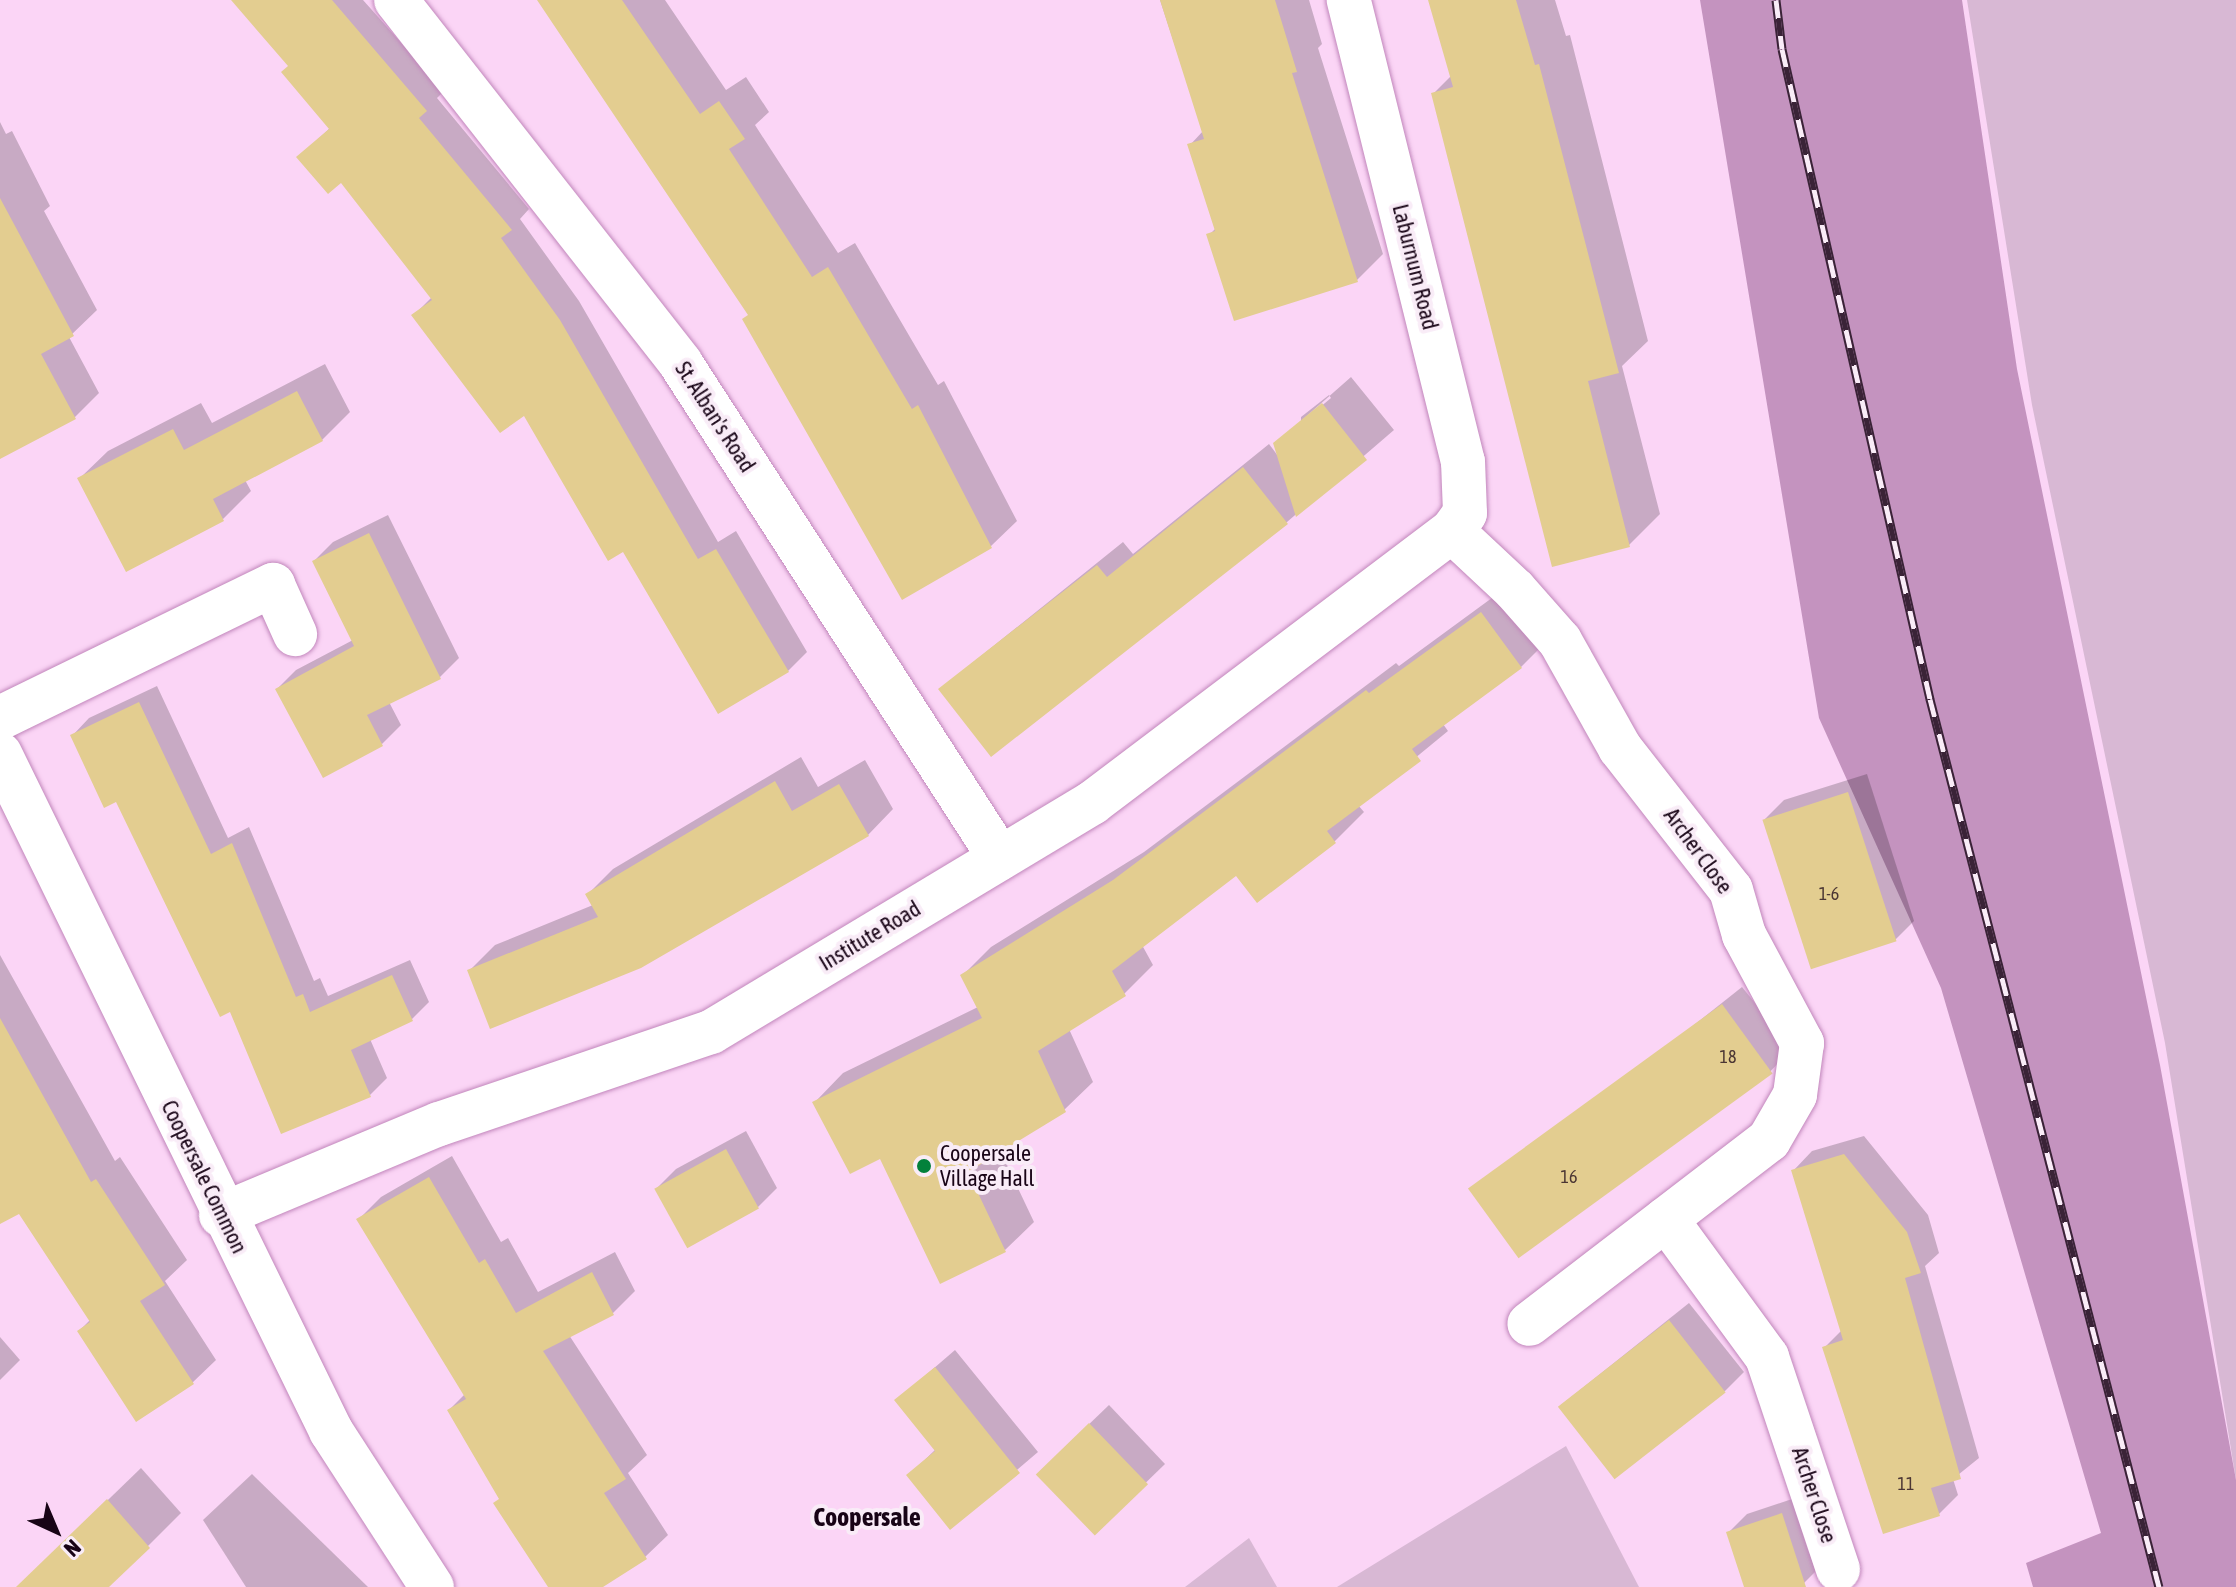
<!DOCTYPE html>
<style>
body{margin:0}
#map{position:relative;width:2236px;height:1587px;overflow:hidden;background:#fbd5f6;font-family:"Asap Condensed",sans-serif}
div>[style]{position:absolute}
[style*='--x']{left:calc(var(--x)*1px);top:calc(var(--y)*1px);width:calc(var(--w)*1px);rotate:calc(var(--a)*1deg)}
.green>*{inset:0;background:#d8b8d4}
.forest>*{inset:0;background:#c493bf}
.shadow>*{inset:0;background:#0003}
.building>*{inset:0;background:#e3cd90;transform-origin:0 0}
.roads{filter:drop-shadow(0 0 2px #c186bb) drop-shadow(0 0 2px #c186bb)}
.minor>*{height:44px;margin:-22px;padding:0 22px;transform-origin:22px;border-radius:22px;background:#fff}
.rail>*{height:9px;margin-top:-4.5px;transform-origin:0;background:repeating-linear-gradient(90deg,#f9ecf7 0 18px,#3a2337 0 36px);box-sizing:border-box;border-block:2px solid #3a2337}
.dots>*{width:22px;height:22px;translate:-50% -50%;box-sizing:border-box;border:4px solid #f9ecf7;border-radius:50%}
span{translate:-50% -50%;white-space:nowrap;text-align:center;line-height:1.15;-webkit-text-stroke:8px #f9ecf7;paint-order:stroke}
.number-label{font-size:18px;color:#4b3634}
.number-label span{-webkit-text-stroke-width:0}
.street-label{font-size:22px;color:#180416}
.poi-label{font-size:22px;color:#180416}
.left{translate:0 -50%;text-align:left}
.quarter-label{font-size:26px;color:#180416;font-weight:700}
.north{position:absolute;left:16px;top:1491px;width:80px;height:80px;-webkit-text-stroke:6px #f9ecf7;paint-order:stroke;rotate:136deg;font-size:22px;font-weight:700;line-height:32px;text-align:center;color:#180416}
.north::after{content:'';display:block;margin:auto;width:28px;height:36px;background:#180416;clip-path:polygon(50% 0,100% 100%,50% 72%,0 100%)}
</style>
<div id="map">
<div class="green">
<div style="clip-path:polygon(1967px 0,2236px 0,2236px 1480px,2165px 1043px,2032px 405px)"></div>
<div style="clip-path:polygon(1566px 1446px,1639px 1587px,1337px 1587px)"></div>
<div style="clip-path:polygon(1249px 1538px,1277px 1587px,1185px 1587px)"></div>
</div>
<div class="forest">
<div style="clip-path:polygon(1700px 0,1962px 0,2017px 369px,2160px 1065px,2236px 1480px,2236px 1587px,2033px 1587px,2026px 1563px,2101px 1533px,1941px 988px,1819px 718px)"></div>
</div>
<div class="shadow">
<div style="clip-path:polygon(234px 0,363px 0,444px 91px,437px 98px,529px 209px,520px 219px,579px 301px,718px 542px,736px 531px,807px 652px,788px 671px,623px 550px,524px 413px,414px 315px,432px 297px,341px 180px,299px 157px,331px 127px,291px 66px)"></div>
<div style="clip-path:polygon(540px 0,665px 0,726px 90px,746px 77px,769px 112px,755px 125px,838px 253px,855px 243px,938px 385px,944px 381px,1017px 521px,991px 546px,903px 597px,750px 314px)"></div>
<div style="clip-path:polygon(1160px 0,1309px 0,1322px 44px,1318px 48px,1383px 254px,1357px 280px,1209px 235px,1216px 228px,1190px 145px,1203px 131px)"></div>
<div style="clip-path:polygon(1429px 0,1555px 0,1566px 36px,1570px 35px,1648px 341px,1622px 366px,1660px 514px,1629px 545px,1433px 94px,1452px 75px)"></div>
<div style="clip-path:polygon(0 122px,6px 134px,12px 131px,50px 206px,44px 211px,97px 310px,69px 337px,99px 393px,75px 417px,0 457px)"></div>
<div style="clip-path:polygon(325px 364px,350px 412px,322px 440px,245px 480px,251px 491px,223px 519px,80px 478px,108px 451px,201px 403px,212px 423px)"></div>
<div style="clip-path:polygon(evenodd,1351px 377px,1394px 430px,1287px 522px,940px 689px,1123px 542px,1133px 554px,1269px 444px,1278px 456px,1275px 444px,1351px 377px,1329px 395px,1331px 398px,1301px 423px,1301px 417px,1329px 395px)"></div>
<div style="clip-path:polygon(388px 515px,459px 658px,440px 677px,389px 702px,401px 725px,382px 744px,277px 689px,296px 670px,353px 640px,314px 561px,333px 542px)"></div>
<div style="clip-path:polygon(1511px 584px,1550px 638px,1521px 667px,1443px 724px,1448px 731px,1358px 805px,1364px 812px,1335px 841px,1257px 900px,1236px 873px,1142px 945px,1153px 965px,1124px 994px,1069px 1029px,1093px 1082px,1064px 1110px,1000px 1150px,1034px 1222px,1005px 1250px,815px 1102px,843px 1073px,978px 1007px,962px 976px,991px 947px,1144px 852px,1396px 663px,1399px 666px)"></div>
<div style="clip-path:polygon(157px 686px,228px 838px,249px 827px,314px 981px,320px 978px,328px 996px,410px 960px,429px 1002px,412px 1019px,370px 1039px,387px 1078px,370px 1095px,231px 1009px,116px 800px,72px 736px,89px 718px)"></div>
<div style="clip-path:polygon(801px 757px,818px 787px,865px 760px,893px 809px,868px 835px,469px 971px,495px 945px,593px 905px,587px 895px,613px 869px)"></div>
<div style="clip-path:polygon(1867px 774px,1914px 921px,1895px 940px,1765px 819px,1784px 800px)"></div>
<div style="clip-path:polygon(0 955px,115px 1161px,120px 1157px,187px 1260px,165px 1281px,216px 1360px,192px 1383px,79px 1331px,90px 1320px,20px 1212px,0 1222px)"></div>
<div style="clip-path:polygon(1742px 987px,1785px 1040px,1785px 1056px,1766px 1076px,1477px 1197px)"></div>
<div style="clip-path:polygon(746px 1131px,777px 1188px,758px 1207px,657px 1188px,676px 1169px)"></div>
<div style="clip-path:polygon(1864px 1136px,1928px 1215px,1939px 1253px,1925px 1266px,1979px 1458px,1953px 1479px,1958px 1495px,1939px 1514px,1824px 1348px,1842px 1330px,1793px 1171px,1812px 1151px)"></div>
<div style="clip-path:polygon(452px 1156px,501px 1242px,508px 1238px,538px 1292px,615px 1252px,635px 1291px,613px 1313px,569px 1335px,647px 1455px,628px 1473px,668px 1535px,645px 1557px,599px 1587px,550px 1587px,449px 1410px,465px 1394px,359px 1219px,381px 1197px)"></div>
<div style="clip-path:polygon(1689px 1303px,1744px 1372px,1725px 1391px,1560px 1406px)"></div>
<div style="clip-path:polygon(0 1337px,20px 1360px,0 1380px)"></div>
<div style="clip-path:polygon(955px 1350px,1038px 1452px,950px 1527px,909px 1475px,936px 1449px,897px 1400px)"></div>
<div style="clip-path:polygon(1109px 1405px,1165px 1464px,1094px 1533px,1057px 1455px)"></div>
<div style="clip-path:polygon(141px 1468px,181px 1513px,107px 1587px,18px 1587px)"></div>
<div style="clip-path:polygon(252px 1474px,368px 1587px,246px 1587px,203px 1520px)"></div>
<div style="clip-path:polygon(1801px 1496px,1823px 1564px,1804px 1583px,1792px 1587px,1746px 1587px,1728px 1533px,1747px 1514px)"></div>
</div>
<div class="building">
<div style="clip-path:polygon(231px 0,332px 0,427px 111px,419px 118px,512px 230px,501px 238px,560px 320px,698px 559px,716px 549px,789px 672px,718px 714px,623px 552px,608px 561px,524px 416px,500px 433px,411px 315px,432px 300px,341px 183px,328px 194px,296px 157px,329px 129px,281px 72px,288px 66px)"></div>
<div style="clip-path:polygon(537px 0,622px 0,700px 114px,719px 101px,745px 139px,729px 149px,812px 277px,828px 267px,912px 409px,918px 405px,992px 548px,902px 600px,742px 319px,748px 315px)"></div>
<div style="clip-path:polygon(1160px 0,1275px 0,1297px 72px,1292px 73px,1358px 282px,1234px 321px,1206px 234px,1215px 231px,1187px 144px,1204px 139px)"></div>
<div style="clip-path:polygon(1428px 0,1516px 0,1535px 65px,1539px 64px,1619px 373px,1588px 381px,1630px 547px,1552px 567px,1431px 93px,1453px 87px)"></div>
<div style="clip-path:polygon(0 198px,74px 336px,41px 354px,76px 419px,0 459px)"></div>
<div style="clip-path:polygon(297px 391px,323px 441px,213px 499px,224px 521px,126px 572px,77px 478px,173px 429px,184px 450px)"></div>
<div style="clip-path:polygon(1322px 403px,1367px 460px,1296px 517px,1273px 443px)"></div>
<div style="clip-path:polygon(1243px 467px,1288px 524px,991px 757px,938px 689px,1097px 565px,1107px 577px)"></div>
<div style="clip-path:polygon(369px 533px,441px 679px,367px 715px,383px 746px,323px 778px,275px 689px,354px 646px,312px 561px)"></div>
<div style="clip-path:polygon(1481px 612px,1522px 668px,1412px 749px,1421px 761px,1327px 831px,1336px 843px,1257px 903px,1236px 876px,1112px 971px,1126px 996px,1038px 1051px,1066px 1112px,968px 1172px,1006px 1252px,940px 1284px,880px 1159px,850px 1174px,812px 1102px,982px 1018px,960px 975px,1113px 880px,1366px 690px,1369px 693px)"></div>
<div style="clip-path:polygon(139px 702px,211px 854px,232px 843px,296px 997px,303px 994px,310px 1012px,392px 975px,413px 1021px,351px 1050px,371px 1097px,281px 1134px,230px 1012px,220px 1017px,116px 802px,104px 808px,70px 735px)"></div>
<div style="clip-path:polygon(775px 781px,792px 811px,839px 784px,869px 836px,641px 968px,490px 1029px,467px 970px,598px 917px,585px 894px)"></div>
<div style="left:1848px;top:792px;width:157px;height:90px;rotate:72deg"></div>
<div style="left:1722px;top:1004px;width:86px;height:314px;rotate:54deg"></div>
<div style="clip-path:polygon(0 1018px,91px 1182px,96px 1179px,165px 1285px,140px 1301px,194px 1384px,136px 1422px,77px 1331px,90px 1322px,19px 1214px,0 1224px)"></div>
<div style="left:726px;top:1149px;width:68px;height:82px;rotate:61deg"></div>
<div style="clip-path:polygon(1844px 1154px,1907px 1232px,1921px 1273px,1905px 1278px,1961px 1479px,1931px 1488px,1940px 1516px,1883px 1534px,1822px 1347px,1843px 1340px,1791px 1170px)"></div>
<div style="clip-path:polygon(429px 1177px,479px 1263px,485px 1259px,516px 1313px,592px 1272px,614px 1315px,543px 1351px,626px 1479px,604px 1493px,647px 1559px,603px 1587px,548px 1587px,493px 1503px,499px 1499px,447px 1410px,466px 1399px,356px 1219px)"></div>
<div style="left:1669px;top:1320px;width:92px;height:141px;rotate:52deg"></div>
<div style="clip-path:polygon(935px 1367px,1020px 1473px,950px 1530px,906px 1475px,935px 1451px,894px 1400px)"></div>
<div style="left:1089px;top:1423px;width:85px;height:74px;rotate:46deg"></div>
<div style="clip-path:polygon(107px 1499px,150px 1548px,109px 1587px,16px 1587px)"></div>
<div style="clip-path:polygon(1782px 1513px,1806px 1587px,1744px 1587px,1726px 1532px)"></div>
</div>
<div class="roads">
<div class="minor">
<div style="--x:396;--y:0;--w:462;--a:51.9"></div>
<div style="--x:681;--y:364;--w:588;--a:57.15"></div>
<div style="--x:1452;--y:531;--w:86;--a:43.1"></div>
<div style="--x:1515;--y:590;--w:68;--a:48.6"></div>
<div style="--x:1560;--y:641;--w:123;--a:60.7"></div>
<div style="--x:1620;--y:748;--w:180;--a:52"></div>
<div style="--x:1731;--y:890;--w:47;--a:73.9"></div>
<div style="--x:1744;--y:935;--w:123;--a:61.8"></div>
<div style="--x:1802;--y:1043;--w:52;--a:97.7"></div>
<div style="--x:1795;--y:1095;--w:52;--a:120"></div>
<div style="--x:1769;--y:1140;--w:302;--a:142.5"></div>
<div style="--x:0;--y:718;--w:304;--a:-26"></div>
<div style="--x:273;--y:585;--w:54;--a:65.8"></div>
<div style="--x:0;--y:754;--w:754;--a:63.94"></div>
<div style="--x:331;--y:1431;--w:186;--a:57.1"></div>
<div style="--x:221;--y:1215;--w:236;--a:-22.7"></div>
<div style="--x:439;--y:1124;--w:287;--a:-18.7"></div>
<div style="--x:711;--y:1032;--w:445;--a:-31"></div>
<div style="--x:1092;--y:803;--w:451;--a:-37.1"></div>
<div style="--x:1452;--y:531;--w:22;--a:-54"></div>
<div style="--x:1465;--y:513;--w:51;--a:-92.2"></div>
<div style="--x:1463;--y:462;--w:476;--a:-103.9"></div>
<div style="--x:1666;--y:1219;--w:171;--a:53.8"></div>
<div style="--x:1767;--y:1357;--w:224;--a:71.5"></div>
</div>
</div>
<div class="rail">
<div style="--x:1776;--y:0;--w:49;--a:83"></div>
<div style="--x:1782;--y:49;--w:667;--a:77.17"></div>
<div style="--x:1930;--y:699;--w:917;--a:75.54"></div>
</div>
<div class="dots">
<div style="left:924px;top:1166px;background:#03813b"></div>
</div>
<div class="number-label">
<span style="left:1829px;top:894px">1-6</span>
<span style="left:1728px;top:1057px">18</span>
<span style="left:1569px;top:1177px">16</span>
<span style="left:1906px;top:1484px">11</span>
</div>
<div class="street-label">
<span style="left:1415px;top:267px;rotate:76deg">Laburnum Road</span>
<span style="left:715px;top:417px;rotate:57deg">St. Alban's Road</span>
<span style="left:1698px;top:851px;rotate:54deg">Archer Close</span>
<span style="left:870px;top:936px;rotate:-31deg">Institute Road</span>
<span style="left:204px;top:1177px;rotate:64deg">Coopersale Common</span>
<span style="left:1814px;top:1495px;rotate:72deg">Archer Close</span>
</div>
<div class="poi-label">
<span class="left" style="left:940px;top:1166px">Coopersale<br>Village Hall</span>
</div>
<div class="quarter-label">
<span style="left:867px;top:1518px">Coopersale</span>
</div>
<div class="north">N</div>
</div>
